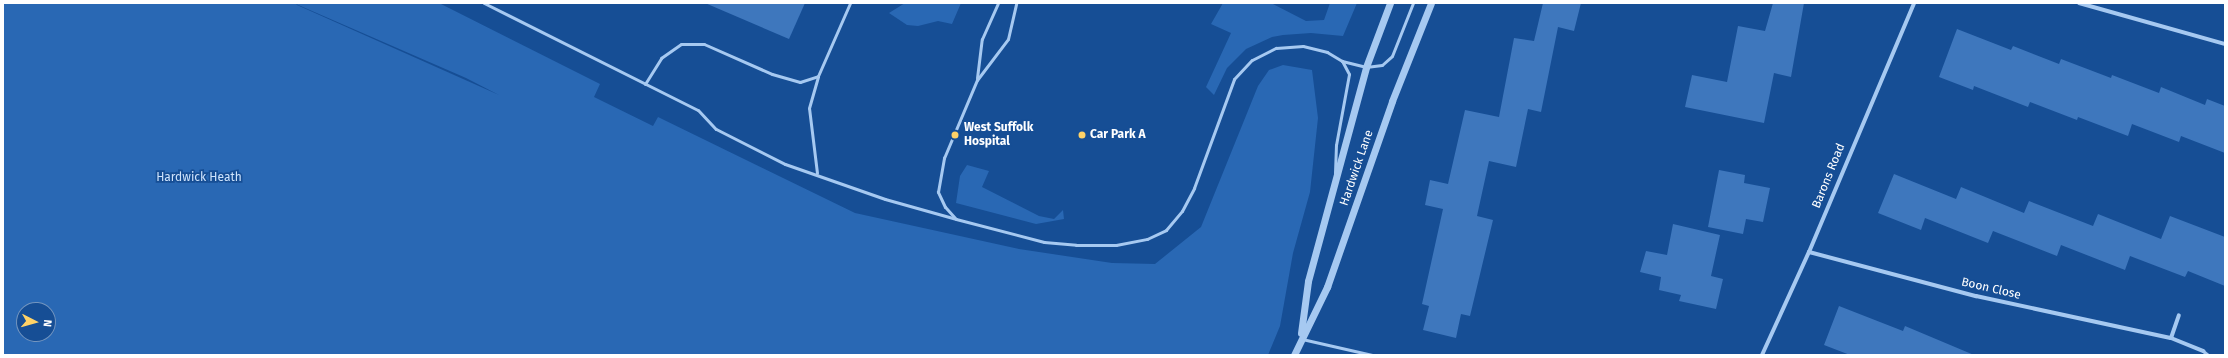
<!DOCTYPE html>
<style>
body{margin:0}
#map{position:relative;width:2228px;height:358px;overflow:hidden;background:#164e95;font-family:"Fira Sans",sans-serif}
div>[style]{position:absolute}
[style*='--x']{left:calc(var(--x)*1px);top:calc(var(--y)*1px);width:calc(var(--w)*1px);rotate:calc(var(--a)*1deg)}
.green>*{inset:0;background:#2968b4}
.building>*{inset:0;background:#3e77bd}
.service>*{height:3px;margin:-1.5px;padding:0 1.5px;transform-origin:1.5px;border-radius:1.5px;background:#a6c9f1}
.minor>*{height:4px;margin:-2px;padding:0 2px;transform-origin:2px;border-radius:2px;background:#a6c9f1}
.tertiary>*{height:7px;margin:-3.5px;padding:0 3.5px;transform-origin:3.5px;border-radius:3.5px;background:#a6c9f1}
.dots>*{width:11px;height:11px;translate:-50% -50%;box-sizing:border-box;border:2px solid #164e95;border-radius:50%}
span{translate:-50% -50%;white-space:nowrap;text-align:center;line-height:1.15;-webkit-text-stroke:3.5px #164e95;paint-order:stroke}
.poi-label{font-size:12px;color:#fff;font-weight:700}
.left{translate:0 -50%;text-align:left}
.street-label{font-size:12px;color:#fff}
.park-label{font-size:12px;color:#cee3fc}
.frame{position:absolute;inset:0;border:4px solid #fff;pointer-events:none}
.north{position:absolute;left:16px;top:302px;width:40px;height:40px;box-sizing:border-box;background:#164e95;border:1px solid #7395bf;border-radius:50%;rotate:96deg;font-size:11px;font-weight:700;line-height:16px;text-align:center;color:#fff}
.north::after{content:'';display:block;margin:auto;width:14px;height:18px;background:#ffd267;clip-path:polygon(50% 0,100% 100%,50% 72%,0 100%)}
</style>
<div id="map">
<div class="green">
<div style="clip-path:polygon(evenodd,3px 3px,439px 3px,600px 84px,594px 97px,653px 126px,658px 117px,855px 213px,1019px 249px,1112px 263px,1155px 264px,1201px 227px,1258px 86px,1269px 70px,1283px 65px,1312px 70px,1318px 118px,1310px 192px,1293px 253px,1280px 326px,1268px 355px,3px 355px,3px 3px,296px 4px,466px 78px,499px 95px,297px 5px,296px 4px,3px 3px,24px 310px,48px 310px,48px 334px,24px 334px,24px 310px)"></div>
<div style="clip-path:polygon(905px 3px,961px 3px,952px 24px,938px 21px,918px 26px,907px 25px,889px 13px)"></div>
<div style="clip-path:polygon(1223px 3px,1271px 3px,1306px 21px,1324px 20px,1330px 3px,1357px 3px,1343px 36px,1311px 33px,1283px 35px,1272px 37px,1246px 49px,1227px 68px,1214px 95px,1206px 87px,1231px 33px,1211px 24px)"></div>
<div style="clip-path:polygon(967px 165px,989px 171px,982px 187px,1039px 216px,1054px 219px,1063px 210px,1064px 219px,1036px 224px,956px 203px,960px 176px)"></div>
</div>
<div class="building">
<div style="clip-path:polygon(705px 3px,805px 3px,789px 39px)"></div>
<div style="clip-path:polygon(1543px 3px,1581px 3px,1574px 31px,1558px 27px,1541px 112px,1528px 109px,1516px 167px,1489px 161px,1477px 216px,1493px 220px,1470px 316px,1461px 314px,1456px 338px,1423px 330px,1429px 306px,1422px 304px,1443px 209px,1425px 205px,1430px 180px,1448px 184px,1465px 110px,1499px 117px,1514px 38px,1534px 41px)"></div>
<div style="clip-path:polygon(1773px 3px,1804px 3px,1791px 77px,1774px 73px,1764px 123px,1685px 107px,1692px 75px,1727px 82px,1738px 26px,1765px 31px)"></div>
<div style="clip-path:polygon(1957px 29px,2011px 50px,2013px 46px,2059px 64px,2061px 59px,2111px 78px,2112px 75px,2159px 93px,2161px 87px,2205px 105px,2207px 99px,2225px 106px,2225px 153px,2181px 136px,2179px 142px,2132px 124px,2128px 136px,2078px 117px,2077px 120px,2030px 102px,2028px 107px,1974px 86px,1973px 90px,1939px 77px)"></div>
<div style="clip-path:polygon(1719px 170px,1745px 175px,1744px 183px,1770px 188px,1763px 222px,1746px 219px,1743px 234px,1708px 227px)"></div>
<div style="clip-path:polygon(1894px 174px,1956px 199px,1961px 187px,2024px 213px,2029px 201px,2093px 226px,2098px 214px,2161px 239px,2170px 216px,2225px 237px,2225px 286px,2188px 271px,2185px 277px,2130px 256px,2125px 270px,2061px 245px,2057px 256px,1993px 231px,1988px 243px,1925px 218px,1921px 230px,1878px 213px)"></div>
<div style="clip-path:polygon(1673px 224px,1720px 235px,1711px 276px,1723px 279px,1716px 309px,1679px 301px,1681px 295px,1659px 290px,1661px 277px,1640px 272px,1646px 251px,1667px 255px)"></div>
<div style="clip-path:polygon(1839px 306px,1903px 331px,1905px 326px,1974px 355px,1850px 355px,1824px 345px)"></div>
</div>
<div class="service">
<div style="--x:484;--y:3;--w:239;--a:26.6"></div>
<div style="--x:698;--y:110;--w:26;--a:47"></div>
<div style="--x:716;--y:129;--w:77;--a:26.9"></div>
<div style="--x:785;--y:164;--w:106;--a:19.3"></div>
<div style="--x:885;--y:199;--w:74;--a:15.7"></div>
<div style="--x:956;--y:219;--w:91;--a:14.6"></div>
<div style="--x:1044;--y:242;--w:32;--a:5"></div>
<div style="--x:1076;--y:245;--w:40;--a:0"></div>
<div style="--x:1116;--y:245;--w:32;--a:-11"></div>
<div style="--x:1147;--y:239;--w:21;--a:-25"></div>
<div style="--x:1166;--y:230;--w:25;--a:-50"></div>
<div style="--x:1182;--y:211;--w:26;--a:-62"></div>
<div style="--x:1194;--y:188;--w:116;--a:-69.8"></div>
<div style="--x:1234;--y:79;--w:26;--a:-47"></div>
<div style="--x:1252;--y:60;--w:27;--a:-27"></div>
<div style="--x:1276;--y:48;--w:27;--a:-4"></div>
<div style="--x:1303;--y:46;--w:25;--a:14"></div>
<div style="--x:1327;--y:52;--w:17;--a:31"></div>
<div style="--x:1342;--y:61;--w:25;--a:14"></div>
<div style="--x:1366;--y:67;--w:16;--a:-7"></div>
<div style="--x:1382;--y:65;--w:13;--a:-42"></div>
<div style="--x:1392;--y:56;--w:57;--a:-68.4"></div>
<div style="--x:977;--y:78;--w:39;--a:-83"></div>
<div style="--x:982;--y:39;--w:39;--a:-66"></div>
<div style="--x:645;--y:84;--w:31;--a:-58"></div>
<div style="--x:661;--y:58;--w:24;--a:-35"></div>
<div style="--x:681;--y:44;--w:23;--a:0"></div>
<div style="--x:704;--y:44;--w:74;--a:23.8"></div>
<div style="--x:772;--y:74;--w:29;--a:16"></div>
<div style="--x:800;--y:82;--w:19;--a:-18"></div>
<div style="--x:817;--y:173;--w:65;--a:-97"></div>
<div style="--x:809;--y:108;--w:33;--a:-74"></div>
<div style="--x:818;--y:76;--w:80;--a:-66.3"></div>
<div style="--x:1335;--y:173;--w:28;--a:-88"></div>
<div style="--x:1336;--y:145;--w:72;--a:-79.6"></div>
<div style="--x:1349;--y:74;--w:15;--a:-118"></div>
<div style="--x:955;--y:218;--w:15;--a:-132"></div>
<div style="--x:945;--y:207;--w:17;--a:-115"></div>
<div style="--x:938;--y:192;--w:35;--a:-80"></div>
<div style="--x:944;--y:158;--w:85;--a:-67.1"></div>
<div style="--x:977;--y:80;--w:51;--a:-52.9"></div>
<div style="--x:1008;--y:39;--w:37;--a:-77"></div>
<div style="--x:1302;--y:339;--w:72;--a:12.9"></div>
<div style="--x:2203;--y:351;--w:6;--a:39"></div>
</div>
<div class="minor">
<div style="--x:2079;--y:3;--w:152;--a:15.7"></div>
<div style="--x:1809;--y:252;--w:173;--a:14.8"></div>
<div style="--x:1976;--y:296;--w:199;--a:12.2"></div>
<div style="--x:2171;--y:338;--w:35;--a:22"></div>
<div style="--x:2171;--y:338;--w:24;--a:-71"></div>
<div style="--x:1762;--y:355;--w:113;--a:-65.5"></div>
<div style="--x:1809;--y:252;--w:270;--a:-67.1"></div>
</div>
<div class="tertiary">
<div style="--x:1301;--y:333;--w:52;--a:-82.3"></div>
<div style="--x:1308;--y:281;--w:222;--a:-74.8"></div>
<div style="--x:1366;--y:67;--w:68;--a:-69.4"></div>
<div style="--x:1294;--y:355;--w:76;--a:-64.1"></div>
<div style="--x:1327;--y:287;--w:197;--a:-70.7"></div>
<div style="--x:1392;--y:101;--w:105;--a:-68.3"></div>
</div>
<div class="dots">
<div style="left:955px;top:135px;background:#ffd267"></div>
<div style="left:1082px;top:135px;background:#ffd267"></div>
</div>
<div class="poi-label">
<span class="left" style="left:964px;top:135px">West Suffolk<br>Hospital</span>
<span class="left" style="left:1090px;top:135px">Car Park A</span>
</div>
<div class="street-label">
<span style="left:1357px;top:168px;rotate:-71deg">Hardwick Lane</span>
<span style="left:1829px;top:176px;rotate:-68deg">Barons Road</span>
<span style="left:1991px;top:289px;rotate:13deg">Boon Close</span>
</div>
<div class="park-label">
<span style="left:199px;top:178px">Hardwick Heath</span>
</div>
<div class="frame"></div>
<div class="north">N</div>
</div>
